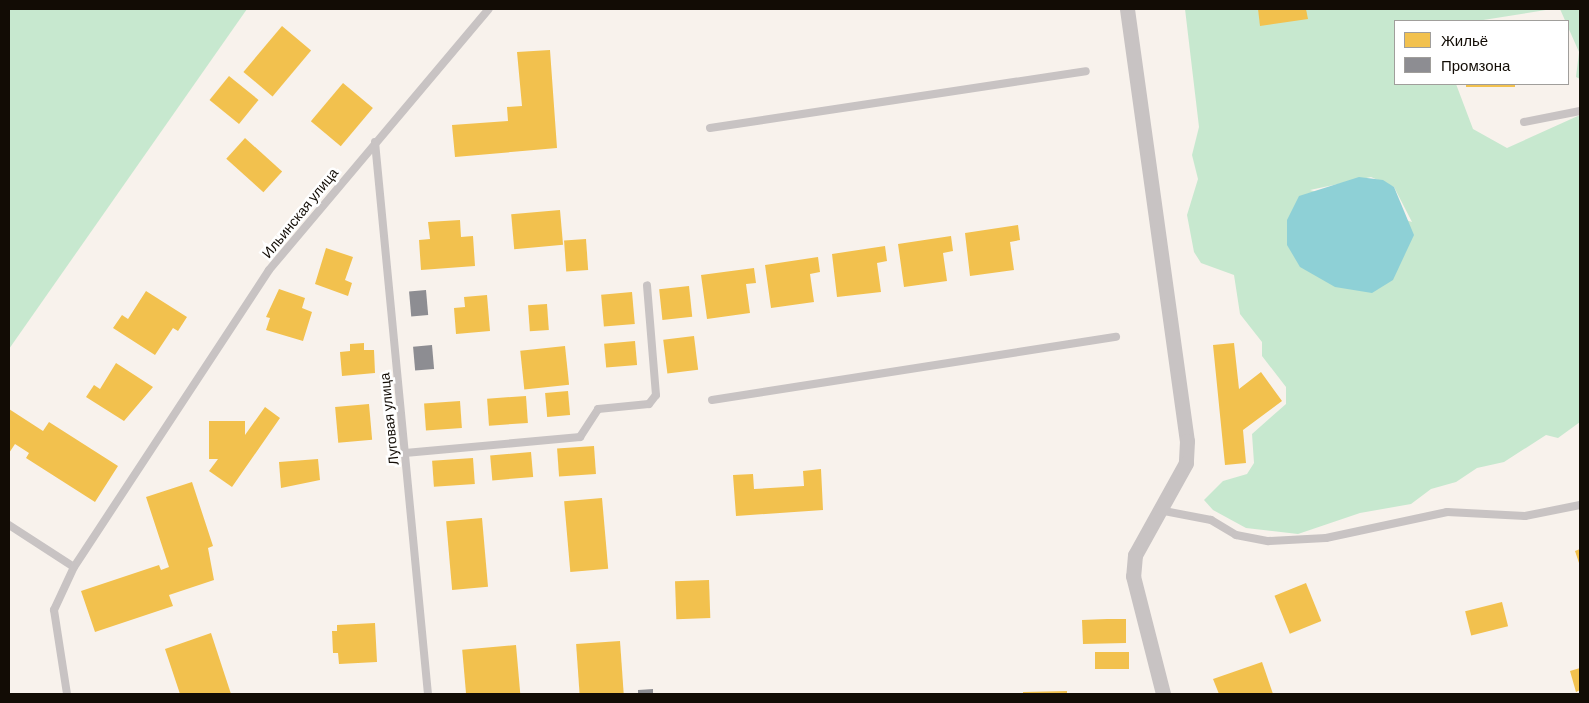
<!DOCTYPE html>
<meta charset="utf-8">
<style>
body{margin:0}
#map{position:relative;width:1589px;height:703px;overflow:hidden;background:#f8f2ec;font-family:Barlow,sans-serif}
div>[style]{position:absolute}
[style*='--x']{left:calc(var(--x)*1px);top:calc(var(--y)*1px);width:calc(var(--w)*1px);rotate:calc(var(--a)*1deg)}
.green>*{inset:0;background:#c7e8cf}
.water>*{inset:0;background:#8ed0d6}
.homes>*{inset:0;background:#f2c14e;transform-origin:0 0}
.industry>*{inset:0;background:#8d8d92;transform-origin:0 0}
.lane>*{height:8px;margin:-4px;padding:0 4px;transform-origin:4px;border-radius:4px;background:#c8c3c3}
.street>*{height:15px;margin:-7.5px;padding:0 7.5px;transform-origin:7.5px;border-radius:7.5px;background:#c8c3c3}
span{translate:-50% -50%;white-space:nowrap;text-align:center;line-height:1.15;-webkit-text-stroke:5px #fff;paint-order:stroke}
.street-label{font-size:14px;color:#120c05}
.frame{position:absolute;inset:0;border:10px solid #120c05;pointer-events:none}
.legend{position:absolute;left:1394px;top:20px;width:175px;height:65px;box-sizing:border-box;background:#fff;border:1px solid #a09e9b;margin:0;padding:6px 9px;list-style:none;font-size:15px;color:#120c05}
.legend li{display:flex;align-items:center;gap:10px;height:25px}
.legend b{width:25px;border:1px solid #a09e9b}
</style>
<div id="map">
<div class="green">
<div style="clip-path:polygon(9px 9px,247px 9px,9px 349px)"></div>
<div style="clip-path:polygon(evenodd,1185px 9px,1552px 9px,1477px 21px,1395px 21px,1395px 84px,1456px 84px,1473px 129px,1507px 148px,1580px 115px,1580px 422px,1558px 438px,1546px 435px,1504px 462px,1477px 468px,1456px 482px,1431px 489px,1411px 504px,1360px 513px,1298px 534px,1246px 528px,1213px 510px,1204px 500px,1223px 481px,1247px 474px,1254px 463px,1252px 434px,1286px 404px,1286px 387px,1262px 356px,1262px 342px,1240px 314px,1234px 275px,1201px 263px,1194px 252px,1187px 215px,1198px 179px,1192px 155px,1199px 127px,1185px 9px,1371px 177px,1394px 187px,1412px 222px,1310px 190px,1371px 177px)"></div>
<div style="clip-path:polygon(1560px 9px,1580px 9px,1580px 79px,1576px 77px,1579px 52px)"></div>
</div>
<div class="water">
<div style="clip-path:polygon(1359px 177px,1383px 180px,1394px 187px,1414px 235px,1393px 280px,1372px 293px,1335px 287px,1300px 267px,1287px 245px,1287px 220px,1299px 196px)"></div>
</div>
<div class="homes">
<div style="clip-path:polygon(1258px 9px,1306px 9px,1308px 19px,1260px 26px)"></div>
<div style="left:282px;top:26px;width:38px;height:60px;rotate:40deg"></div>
<div style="clip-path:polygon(550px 50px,557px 148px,455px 157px,452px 125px,508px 121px,507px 107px,522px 106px,517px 52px)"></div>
<div style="left:229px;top:76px;width:38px;height:31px;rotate:39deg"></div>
<div style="left:343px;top:83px;width:39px;height:50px;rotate:40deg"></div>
<div style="left:1466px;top:84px;width:49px;height:3px"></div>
<div style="left:245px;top:138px;width:50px;height:28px;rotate:42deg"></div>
<div style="left:560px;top:210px;width:35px;height:49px;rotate:85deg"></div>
<div style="clip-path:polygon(460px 220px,461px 237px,473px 236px,475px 266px,421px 270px,419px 240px,430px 239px,428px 222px)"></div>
<div style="clip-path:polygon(1018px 225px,1020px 240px,1010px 242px,1014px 270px,970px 276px,965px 233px)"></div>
<div style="clip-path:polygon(951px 236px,953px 251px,943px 253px,947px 281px,904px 287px,898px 244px)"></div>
<div style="left:586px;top:239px;width:31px;height:22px;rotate:86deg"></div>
<div style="clip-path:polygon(885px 246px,887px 261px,877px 263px,881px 292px,837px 297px,832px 254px)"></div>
<div style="clip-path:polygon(326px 248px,353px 257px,345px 280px,352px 283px,348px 296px,315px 284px)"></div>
<div style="clip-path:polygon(818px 257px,820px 272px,810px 274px,814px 302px,771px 308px,765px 265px)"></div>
<div style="clip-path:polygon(754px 268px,756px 283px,746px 284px,750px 313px,707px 319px,701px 275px)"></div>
<div style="left:689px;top:286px;width:31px;height:30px;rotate:84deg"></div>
<div style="clip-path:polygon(279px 289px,305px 298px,302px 308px,312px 312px,303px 341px,266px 330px,270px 318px,266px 317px)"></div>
<div style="clip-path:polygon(146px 291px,187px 317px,178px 331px,173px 328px,155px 355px,113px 328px,122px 315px,128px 319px)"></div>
<div style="left:632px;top:292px;width:32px;height:31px;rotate:85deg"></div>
<div style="clip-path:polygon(487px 295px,490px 331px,456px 334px,454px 308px,465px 307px,464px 297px)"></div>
<div style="left:547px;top:304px;width:26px;height:19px;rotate:86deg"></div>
<div style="left:694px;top:336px;width:34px;height:31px;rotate:83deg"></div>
<div style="left:635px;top:341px;width:24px;height:31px;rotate:85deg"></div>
<div style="clip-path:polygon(364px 343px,364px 350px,374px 350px,375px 373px,342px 376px,340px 352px,350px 351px,350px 344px)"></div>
<div style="clip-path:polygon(1234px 343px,1239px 389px,1261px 372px,1282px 401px,1243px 430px,1246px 463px,1225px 465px,1213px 345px)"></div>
<div style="left:565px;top:346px;width:39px;height:45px;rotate:84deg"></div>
<div style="clip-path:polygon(116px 363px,153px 387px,124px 421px,86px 397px,94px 385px,100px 389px)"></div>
<div style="left:568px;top:391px;width:24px;height:23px;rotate:85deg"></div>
<div style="left:526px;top:396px;width:27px;height:39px;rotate:86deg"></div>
<div style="left:460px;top:401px;width:27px;height:36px;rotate:86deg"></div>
<div style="left:369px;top:404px;width:36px;height:34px;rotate:85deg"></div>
<div style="clip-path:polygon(265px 407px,280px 418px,232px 487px,209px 471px,218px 459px,209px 459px,209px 421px,245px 421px,245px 435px)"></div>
<div style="clip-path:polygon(9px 409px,43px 431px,49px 422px,118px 466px,95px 502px,26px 458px,29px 453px,15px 444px,9px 453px)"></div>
<div style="left:594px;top:446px;width:28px;height:37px;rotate:86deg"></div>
<div style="left:531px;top:452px;width:25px;height:41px;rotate:85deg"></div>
<div style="left:473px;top:458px;width:26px;height:41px;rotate:86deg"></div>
<div style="clip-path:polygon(318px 459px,320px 480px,281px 488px,279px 462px)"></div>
<div style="clip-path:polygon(821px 469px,823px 510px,736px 516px,733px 475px,753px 474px,754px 489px,804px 486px,803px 471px)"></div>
<div style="clip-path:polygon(192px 482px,213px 546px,208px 548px,214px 580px,169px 595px,173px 606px,95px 632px,81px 591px,159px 565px,161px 570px,169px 567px,146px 497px)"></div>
<div style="left:602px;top:498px;width:71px;height:38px;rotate:85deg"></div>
<div style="left:482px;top:518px;width:69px;height:36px;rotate:85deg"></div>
<div style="clip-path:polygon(1580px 549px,1580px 566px,1575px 551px)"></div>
<div style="left:709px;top:580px;width:38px;height:34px;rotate:88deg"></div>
<div style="left:1306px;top:583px;width:41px;height:34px;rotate:68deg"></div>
<div style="left:1502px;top:602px;width:25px;height:38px;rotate:76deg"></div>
<div style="clip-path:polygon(1107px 619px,1126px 619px,1126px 643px,1083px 644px,1082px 620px)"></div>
<div style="clip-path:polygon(375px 623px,377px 662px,339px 664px,338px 653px,333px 653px,332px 631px,337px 631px,337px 625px)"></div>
<div style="clip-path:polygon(211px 633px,231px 694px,180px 694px,165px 649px)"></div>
<div style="left:620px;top:641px;width:53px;height:44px;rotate:86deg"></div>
<div style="left:516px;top:645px;width:49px;height:54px;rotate:85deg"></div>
<div style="left:1129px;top:652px;width:17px;height:34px;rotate:90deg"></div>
<div style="clip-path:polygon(1262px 662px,1273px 694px,1219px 694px,1213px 679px)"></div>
<div style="clip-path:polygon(1580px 668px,1580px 690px,1576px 692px,1570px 671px)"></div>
<div style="clip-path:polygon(1067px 691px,1067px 694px,1023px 694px,1023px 692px)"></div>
</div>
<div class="industry">
<div style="left:426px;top:290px;width:25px;height:17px;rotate:85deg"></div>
<div style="left:432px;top:345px;width:24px;height:19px;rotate:85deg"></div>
<div style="clip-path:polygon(653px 689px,653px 694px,638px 694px,638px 690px)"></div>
</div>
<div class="lane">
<div style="--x:1524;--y:122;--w:57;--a:-11.1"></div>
<div style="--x:710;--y:128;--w:380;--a:-8.6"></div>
<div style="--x:375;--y:142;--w:555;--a:84.52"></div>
<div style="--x:712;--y:400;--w:409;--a:-8.9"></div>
<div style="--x:405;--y:453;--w:176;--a:-5.2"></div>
<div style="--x:580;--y:437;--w:33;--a:-57"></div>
<div style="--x:598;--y:409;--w:51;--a:-5.6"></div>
<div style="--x:649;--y:404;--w:11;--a:-52"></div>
<div style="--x:656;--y:395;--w:110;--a:-94.7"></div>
<div style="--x:1159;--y:510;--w:53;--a:10.9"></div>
<div style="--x:1211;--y:520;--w:29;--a:31"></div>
<div style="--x:1236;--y:535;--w:33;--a:11"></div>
<div style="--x:1268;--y:541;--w:58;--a:-3"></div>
<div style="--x:1326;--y:538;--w:124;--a:-12.1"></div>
<div style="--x:1447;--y:512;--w:78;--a:2.9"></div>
<div style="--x:1525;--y:516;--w:56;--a:-11.3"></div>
<div style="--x:9;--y:525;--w:77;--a:32.9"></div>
<div style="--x:67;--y:694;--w:85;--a:-98.8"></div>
<div style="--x:54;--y:610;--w:47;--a:-65.1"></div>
<div style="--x:74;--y:567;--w:355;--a:-56.7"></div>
<div style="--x:269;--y:270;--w:341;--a:-49.9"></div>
</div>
<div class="street">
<div style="--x:1127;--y:9;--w:436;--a:82.1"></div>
<div style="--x:1187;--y:441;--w:22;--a:93"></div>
<div style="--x:1186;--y:463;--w:105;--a:119"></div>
<div style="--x:1135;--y:555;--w:21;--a:95"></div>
<div style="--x:1133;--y:576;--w:122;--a:75.7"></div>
</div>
<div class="street-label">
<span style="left:300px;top:213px;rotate:-51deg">Ильинская улица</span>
<span style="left:389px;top:419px;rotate:-96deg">Луговая улица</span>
</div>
<div class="frame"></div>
<ul class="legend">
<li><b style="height:14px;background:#f2c14e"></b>Жильё</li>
<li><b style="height:14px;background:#8d8d92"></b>Промзона</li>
</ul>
</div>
